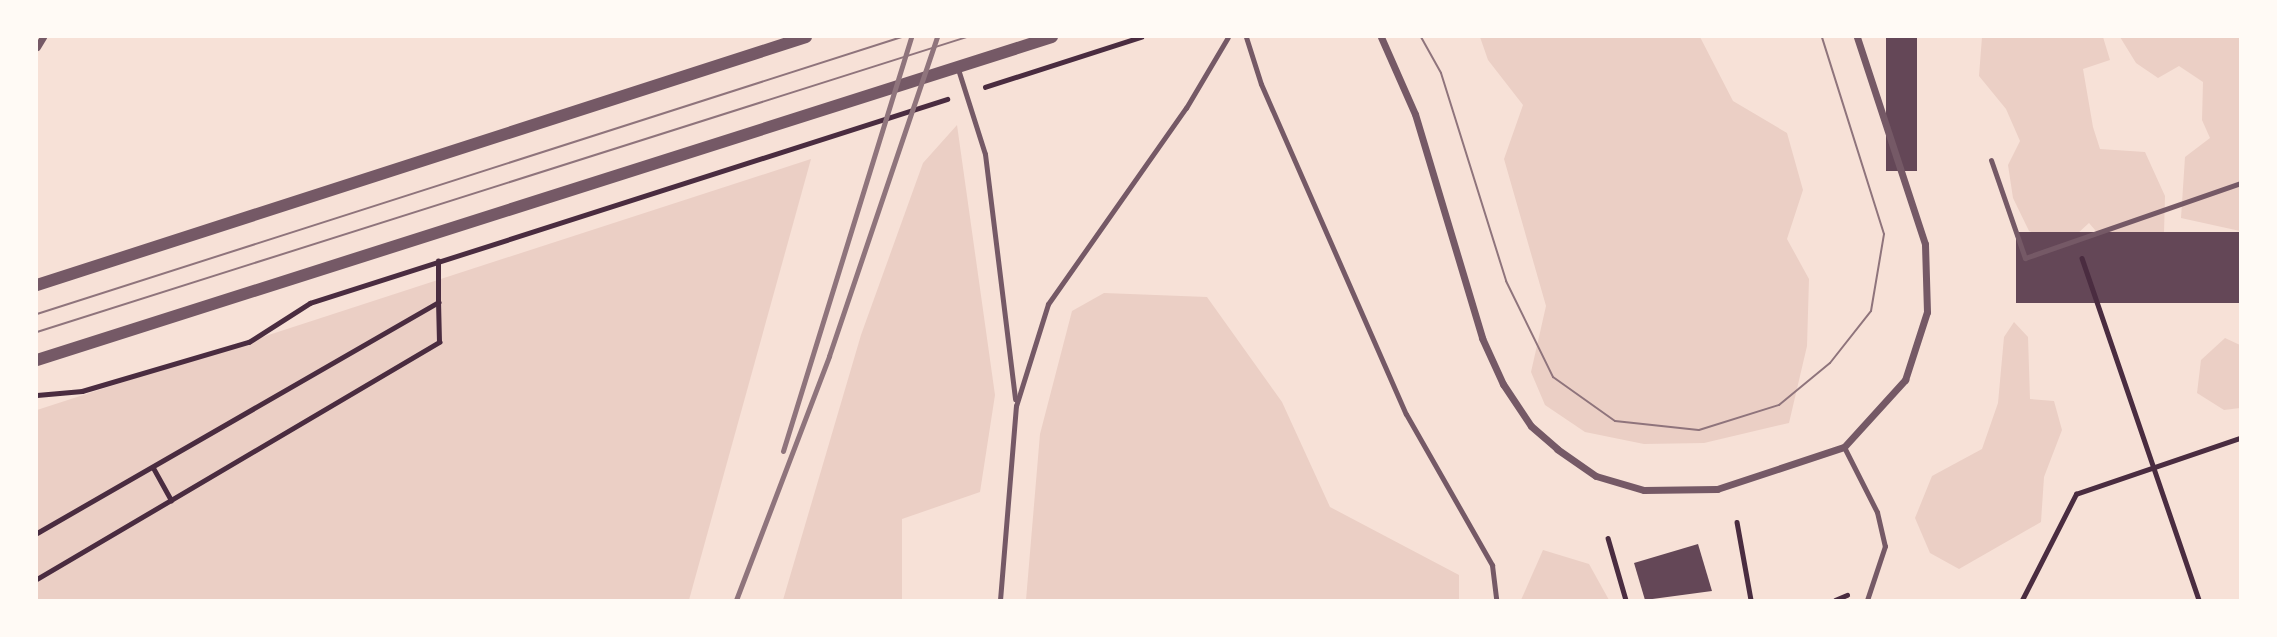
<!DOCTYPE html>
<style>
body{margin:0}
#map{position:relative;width:2277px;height:637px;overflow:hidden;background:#f7e1d7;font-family:"Golos Text",sans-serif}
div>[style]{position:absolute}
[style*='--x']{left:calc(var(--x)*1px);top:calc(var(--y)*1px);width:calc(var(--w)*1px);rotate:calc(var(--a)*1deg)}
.green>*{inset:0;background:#ebcfc5}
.building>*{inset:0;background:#644757;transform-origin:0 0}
.path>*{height:4.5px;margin:-2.25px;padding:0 2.25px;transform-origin:2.25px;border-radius:2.25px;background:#4a2c40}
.service>*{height:5px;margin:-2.5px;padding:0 2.5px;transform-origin:2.5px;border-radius:2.5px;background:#755966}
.minor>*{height:7px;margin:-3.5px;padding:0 3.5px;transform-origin:3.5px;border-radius:3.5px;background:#755966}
.tertiary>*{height:12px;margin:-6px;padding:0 6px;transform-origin:6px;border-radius:6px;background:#755966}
.tram>*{height:2px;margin:-1px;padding:0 1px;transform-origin:1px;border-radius:1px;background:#8f747c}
.rail>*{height:5px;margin:-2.5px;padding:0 2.5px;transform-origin:2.5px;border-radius:2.5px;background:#8f747c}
span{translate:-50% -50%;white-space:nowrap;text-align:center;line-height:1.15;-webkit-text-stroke:7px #fffaf5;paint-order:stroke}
.frame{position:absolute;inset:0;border:38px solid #fffaf5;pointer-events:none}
</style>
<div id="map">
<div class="green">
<div style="clip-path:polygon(1480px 37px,1700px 37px,1733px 101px,1787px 133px,1803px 190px,1787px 239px,1809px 279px,1807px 346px,1789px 423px,1704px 443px,1644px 444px,1585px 432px,1545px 405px,1531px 372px,1546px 306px,1504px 159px,1523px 105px,1488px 60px)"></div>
<div style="clip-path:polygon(1982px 37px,2103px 37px,2110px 60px,2083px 69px,2093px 127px,2100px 149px,2145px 152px,2165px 196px,2164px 233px,2134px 243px,2101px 237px,2089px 223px,2065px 245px,2029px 231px,2013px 198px,2008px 165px,2020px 141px,2006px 109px,1979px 76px)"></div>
<div style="clip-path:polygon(2120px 37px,2240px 37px,2240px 231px,2181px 218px,2185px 157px,2210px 138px,2202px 120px,2203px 82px,2179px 66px,2158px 78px,2136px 63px)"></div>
<div style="clip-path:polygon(957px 125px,995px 395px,980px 492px,902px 519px,902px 600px,783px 600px,861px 335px,923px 163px)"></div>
<div style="clip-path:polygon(811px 159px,689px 600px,37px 600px,37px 410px)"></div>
<div style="clip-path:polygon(1104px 293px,1207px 297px,1282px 402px,1330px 507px,1459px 575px,1459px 600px,1026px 600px,1040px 434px,1072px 311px)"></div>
<div style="clip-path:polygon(2014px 322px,2028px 337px,2030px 399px,2054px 401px,2062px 430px,2044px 477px,2041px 522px,1959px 569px,1930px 553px,1915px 518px,1932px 476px,1982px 449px,1998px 403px,2004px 337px)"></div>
<div style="clip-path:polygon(2225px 338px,2240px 345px,2240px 408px,2224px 410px,2197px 393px,2201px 360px)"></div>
<div style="clip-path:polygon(1543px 550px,1589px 564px,1609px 600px,1521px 600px)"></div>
</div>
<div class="building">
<div style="left:1886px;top:37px;width:31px;height:134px"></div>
<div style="left:2240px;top:232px;width:71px;height:224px;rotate:90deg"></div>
<div style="clip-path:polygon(1698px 544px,1712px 591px,1645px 600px,1634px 563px)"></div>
</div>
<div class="path">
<div style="--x:985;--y:87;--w:164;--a:-17.8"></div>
<div style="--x:2082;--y:258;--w:361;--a:71.1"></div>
<div style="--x:37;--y:395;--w:45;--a:-5.1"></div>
<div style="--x:82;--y:391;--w:174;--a:-16.4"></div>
<div style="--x:249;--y:342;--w:72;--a:-32.6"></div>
<div style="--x:310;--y:303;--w:669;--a:-17.76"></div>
<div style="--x:153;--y:467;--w:38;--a:61"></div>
<div style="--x:1737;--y:522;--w:79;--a:79.8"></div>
<div style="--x:37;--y:533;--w:463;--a:-29.9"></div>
<div style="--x:438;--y:302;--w:41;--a:-90"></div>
<div style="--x:1608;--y:538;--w:65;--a:73.8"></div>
<div style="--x:37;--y:579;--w:467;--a:-30.5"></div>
<div style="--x:439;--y:342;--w:40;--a:-91.4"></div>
<div style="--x:1835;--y:600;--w:13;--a:-23"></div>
<div style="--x:2022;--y:600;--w:119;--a:-63"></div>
<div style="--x:2076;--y:494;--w:173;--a:-18.9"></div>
</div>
<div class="service">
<div style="--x:1246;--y:37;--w:49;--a:72.3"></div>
<div style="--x:1261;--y:84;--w:360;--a:66.3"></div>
<div style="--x:1406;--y:414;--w:174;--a:60.3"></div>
<div style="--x:1492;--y:565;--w:35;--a:83"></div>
<div style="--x:958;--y:69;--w:89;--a:72.4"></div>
<div style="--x:985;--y:154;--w:247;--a:83"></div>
<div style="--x:1991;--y:160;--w:104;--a:70.9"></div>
<div style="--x:2025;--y:258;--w:228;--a:-19.2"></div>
<div style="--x:1844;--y:447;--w:73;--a:63.1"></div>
<div style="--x:1877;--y:512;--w:35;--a:77"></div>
<div style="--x:1885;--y:546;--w:57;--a:108.4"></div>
<div style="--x:1000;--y:600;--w:195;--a:-85.3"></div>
<div style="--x:1016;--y:406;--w:107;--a:-72.6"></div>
<div style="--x:1048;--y:304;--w:240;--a:-54.9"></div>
<div style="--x:1186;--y:108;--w:82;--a:-59.4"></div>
</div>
<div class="minor">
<div style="--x:1381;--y:37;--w:84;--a:66.2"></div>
<div style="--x:1415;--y:114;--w:234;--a:73.3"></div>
<div style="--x:1482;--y:338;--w:51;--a:65.5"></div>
<div style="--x:1503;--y:384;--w:50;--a:56.3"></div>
<div style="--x:1531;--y:426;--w:35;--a:41"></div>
<div style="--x:1557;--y:449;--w:47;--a:34.7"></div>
<div style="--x:1596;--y:476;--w:50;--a:16.3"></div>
<div style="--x:1644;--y:490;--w:73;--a:-0.8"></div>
<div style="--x:1717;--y:489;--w:134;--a:-18.3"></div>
<div style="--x:1844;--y:447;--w:91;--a:-47.7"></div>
<div style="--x:1905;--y:380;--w:71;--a:-72.1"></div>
<div style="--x:1927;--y:312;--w:68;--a:-91.7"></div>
<div style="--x:1925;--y:244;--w:218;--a:-108.2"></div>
<div style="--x:37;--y:47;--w:12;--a:-59"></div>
</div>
<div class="tertiary">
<div style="--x:37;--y:285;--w:808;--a:-17.87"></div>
<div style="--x:37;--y:360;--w:1065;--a:-17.65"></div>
</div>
<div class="tram">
<div style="--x:1421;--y:37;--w:41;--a:60.9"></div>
<div style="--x:1441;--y:73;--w:218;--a:72.6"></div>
<div style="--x:1506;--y:281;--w:107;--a:63.9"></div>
<div style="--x:1553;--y:377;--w:76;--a:35.4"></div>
<div style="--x:1615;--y:421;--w:84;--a:6.1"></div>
<div style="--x:1699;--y:430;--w:84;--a:-17.4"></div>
<div style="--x:1779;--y:405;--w:66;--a:-39.5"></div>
<div style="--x:1830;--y:363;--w:66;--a:-51.7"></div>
<div style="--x:1871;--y:311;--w:78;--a:-80.4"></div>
<div style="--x:1884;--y:234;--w:207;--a:-107.5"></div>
<div style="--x:37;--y:314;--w:908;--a:-17.76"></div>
<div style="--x:37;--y:332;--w:976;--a:-17.6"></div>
</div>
<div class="rail">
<div style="--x:783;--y:451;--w:433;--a:-72.8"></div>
<div style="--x:736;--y:600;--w:261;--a:-69.1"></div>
<div style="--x:829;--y:356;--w:337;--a:-71.3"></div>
</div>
<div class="frame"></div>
</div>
